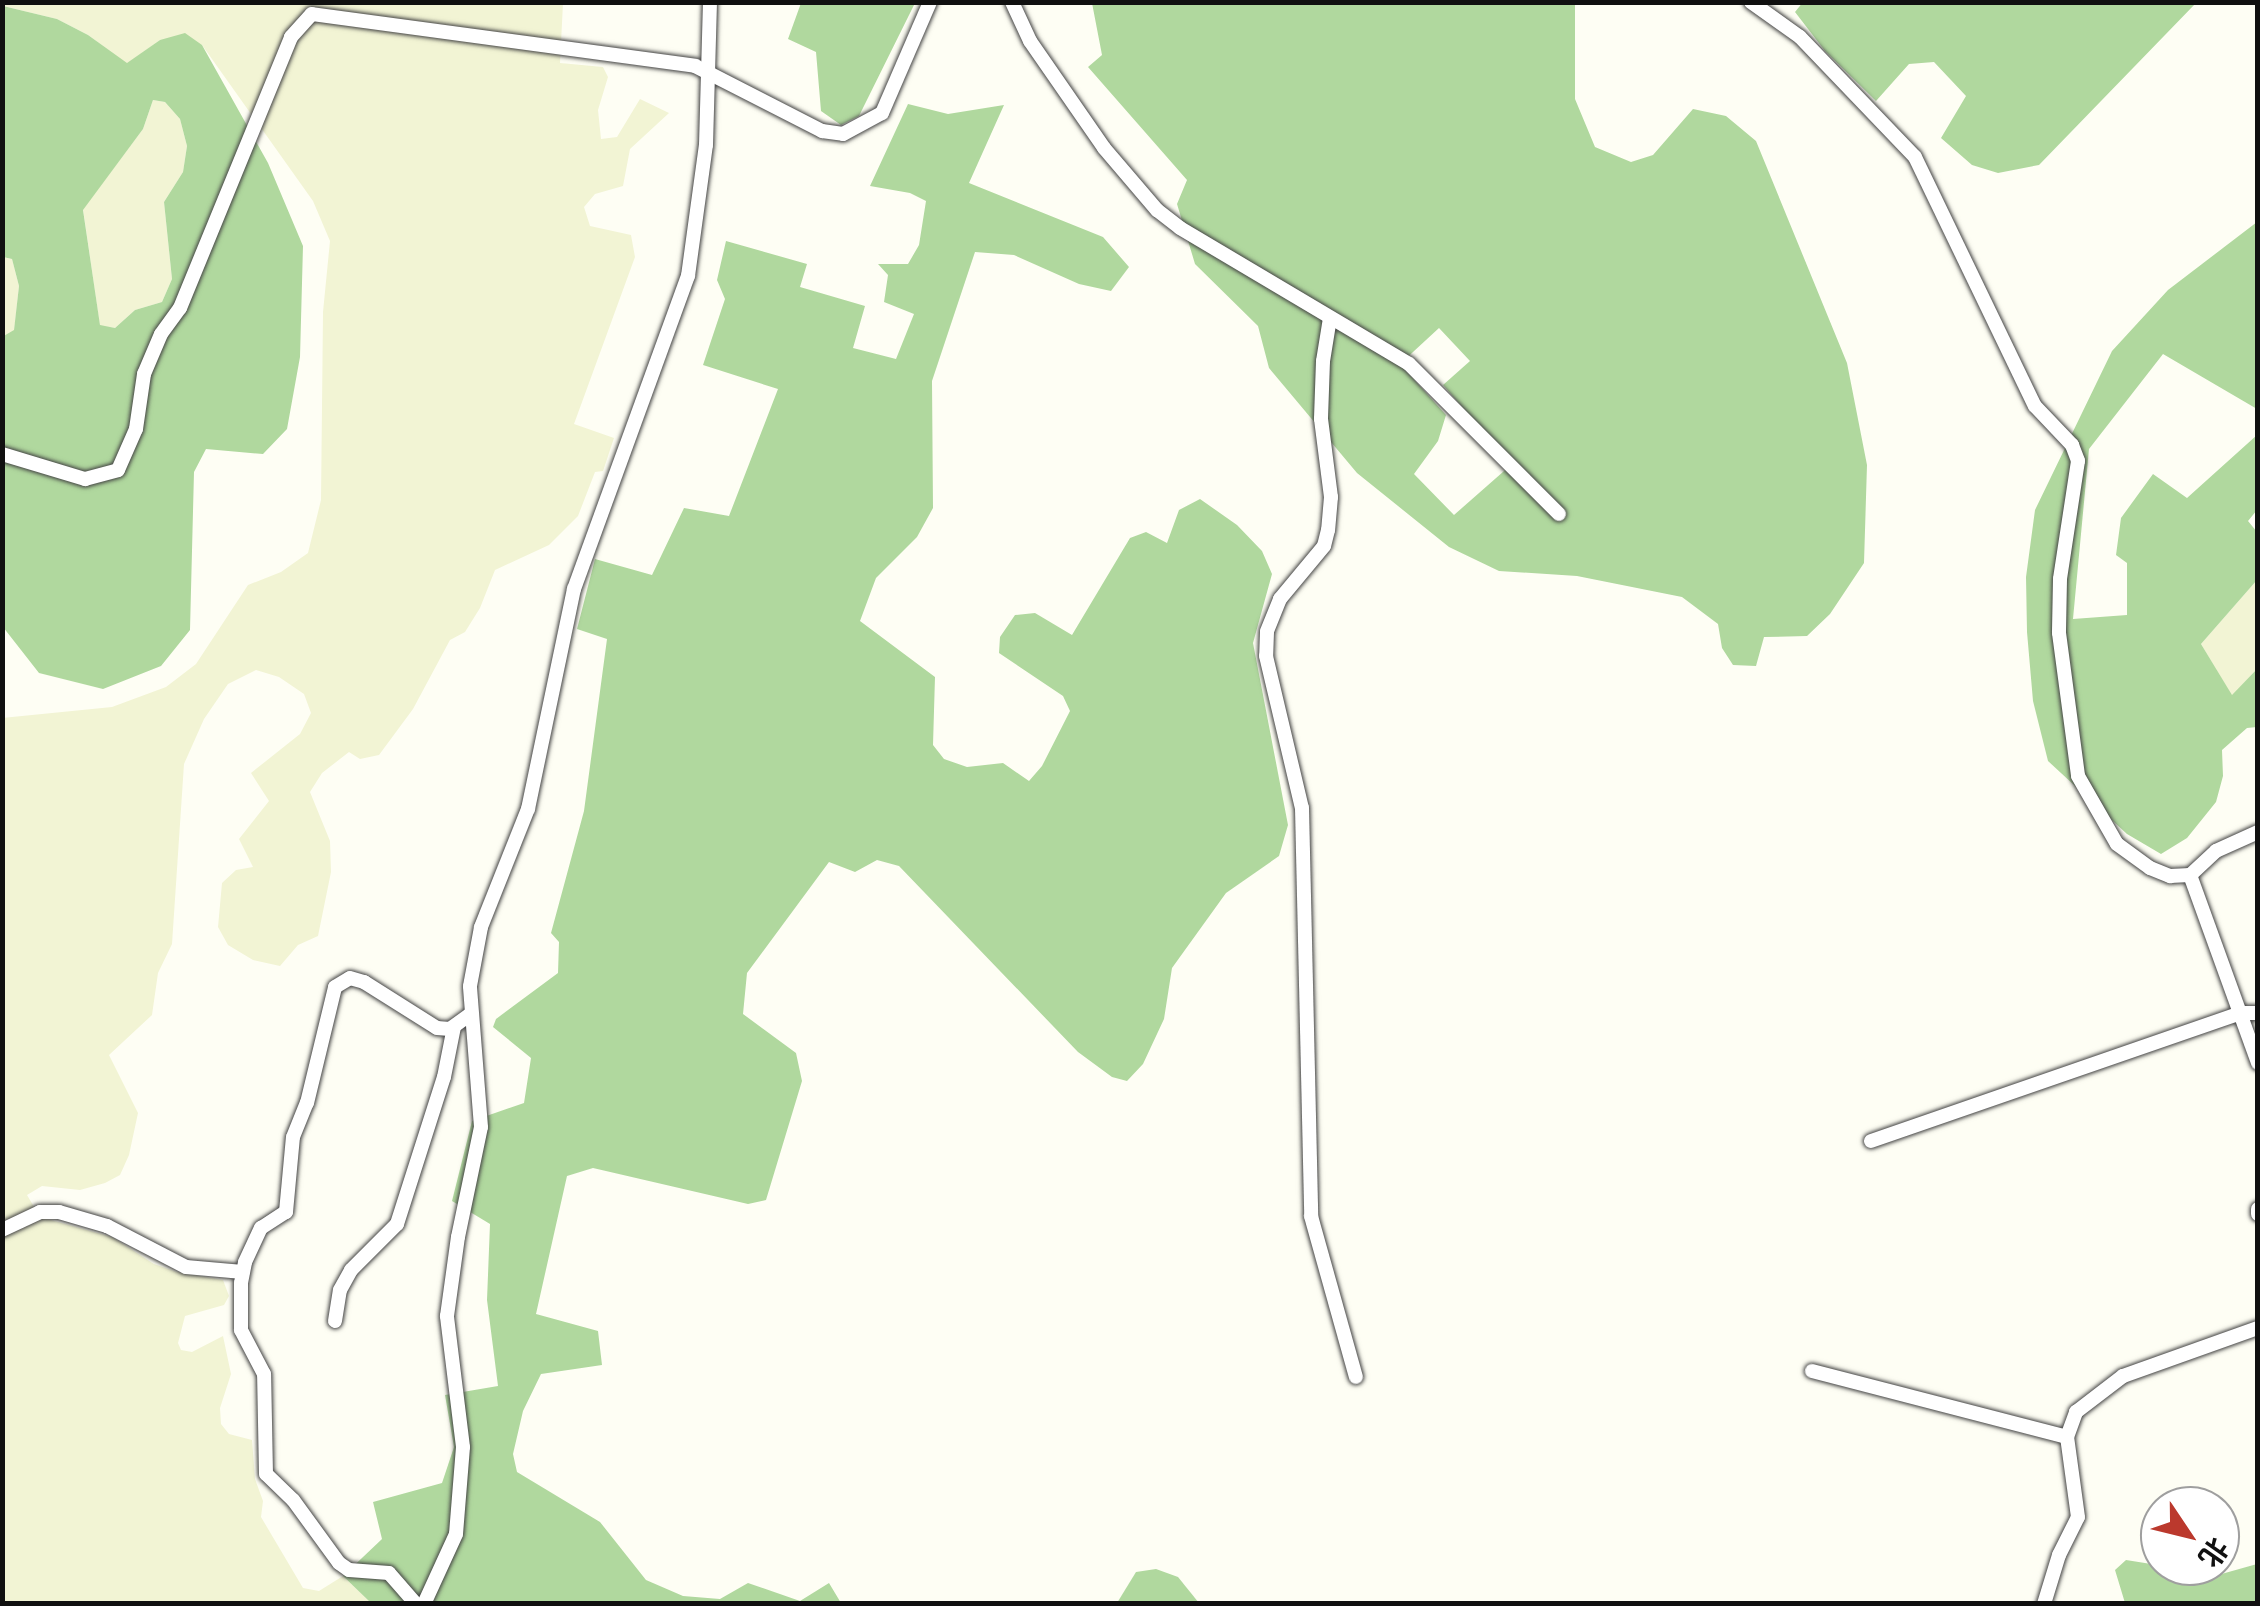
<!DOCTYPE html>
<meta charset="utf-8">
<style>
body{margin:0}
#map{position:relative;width:2260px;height:1606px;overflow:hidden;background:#fefef4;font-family:"Times New Roman","Noto Sans SC",serif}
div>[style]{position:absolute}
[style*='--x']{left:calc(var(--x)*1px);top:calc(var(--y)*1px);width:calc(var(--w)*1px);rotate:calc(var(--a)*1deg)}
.farmland>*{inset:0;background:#f2f4d4}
.forest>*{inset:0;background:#b0d89e}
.roads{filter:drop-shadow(0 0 2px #434343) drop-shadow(0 0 2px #434343)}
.minor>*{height:14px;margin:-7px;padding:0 7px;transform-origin:7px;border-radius:7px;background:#fff}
span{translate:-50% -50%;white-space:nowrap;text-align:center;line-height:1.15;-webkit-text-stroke:10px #fff;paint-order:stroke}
.frame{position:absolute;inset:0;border:5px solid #101010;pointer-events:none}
.north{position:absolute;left:2140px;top:1486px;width:100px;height:100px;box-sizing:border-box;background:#fff;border:2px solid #9f9f9f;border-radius:50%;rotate:125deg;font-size:28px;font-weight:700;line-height:40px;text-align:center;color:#101010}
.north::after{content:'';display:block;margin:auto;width:35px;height:45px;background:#bb392d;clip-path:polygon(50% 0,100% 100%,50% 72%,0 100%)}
</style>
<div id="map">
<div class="farmland">
<div style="clip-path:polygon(3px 3px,563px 3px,560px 63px,603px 67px,608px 77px,598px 110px,601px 139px,617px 137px,640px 99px,669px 113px,630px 149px,623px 186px,595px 194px,584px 207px,590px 226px,631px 235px,635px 257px,574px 424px,614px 438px,603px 471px,595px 472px,578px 516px,549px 545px,495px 570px,480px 608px,465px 632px,450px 640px,413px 709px,379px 755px,360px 759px,349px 752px,322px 773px,310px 792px,330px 841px,331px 872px,318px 936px,298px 945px,280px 966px,253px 960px,228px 945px,218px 927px,222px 883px,236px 870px,253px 867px,239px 839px,269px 801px,251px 773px,300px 734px,311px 713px,304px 694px,279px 677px,256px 670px,228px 684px,204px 719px,184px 764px,172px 944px,158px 973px,152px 1015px,109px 1055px,138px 1113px,129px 1155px,120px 1175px,105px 1183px,80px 1190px,42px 1186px,27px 1195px,40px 1217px,112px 1237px,154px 1264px,177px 1272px,223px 1280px,229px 1296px,224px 1305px,185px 1316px,178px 1343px,181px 1350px,192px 1352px,223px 1336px,231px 1374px,220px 1408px,221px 1424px,229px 1434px,252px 1440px,255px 1479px,263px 1501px,261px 1517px,303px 1588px,319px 1591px,343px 1576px,371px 1603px,3px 1603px,2px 718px,112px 707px,166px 687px,196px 664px,248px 585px,281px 572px,308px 553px,321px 500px,323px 312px,330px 241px,313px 201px,202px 45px,160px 40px,127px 64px,88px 35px,57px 19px,3px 6px)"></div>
<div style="clip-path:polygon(153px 100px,165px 102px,180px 119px,187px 146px,183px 172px,164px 202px,172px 279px,162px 302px,135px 310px,115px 328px,100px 326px,83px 209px,143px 129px)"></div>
<div style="clip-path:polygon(2px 257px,12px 259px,19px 286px,14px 331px,3px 337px)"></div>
<div style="clip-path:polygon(2257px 580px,2257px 669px,2232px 696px,2201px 644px)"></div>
</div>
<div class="forest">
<div style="clip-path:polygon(1803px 2px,2196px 2px,2196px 3px,2039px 165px,1998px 173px,1972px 165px,1941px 138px,1966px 96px,1934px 62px,1909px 64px,1876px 101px,1825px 51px,1795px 12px)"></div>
<div style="clip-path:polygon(801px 3px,915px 3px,859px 116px,841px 125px,821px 111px,816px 52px,788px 39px)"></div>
<div style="clip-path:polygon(evenodd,1092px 3px,1575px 3px,1575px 99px,1595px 147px,1631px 162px,1653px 155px,1693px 109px,1726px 116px,1756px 141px,1847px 363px,1867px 465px,1864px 563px,1830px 614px,1807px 636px,1764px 637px,1756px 666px,1733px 665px,1722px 648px,1718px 624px,1682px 597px,1577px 576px,1499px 571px,1449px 547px,1357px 473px,1269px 368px,1258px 326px,1195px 264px,1177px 204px,1187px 180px,1088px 67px,1102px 55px,1092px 3px,1439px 328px,1470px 361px,1443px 385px,1512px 464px,1454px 515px,1414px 474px,1438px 441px,1446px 415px,1400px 364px,1439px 328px)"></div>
<div style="clip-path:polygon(evenodd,3px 6px,57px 19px,88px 35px,127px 63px,160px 40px,185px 33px,202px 45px,268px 163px,303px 246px,300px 357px,287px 429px,263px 454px,206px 449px,194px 472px,190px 630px,161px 666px,103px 689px,39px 673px,3px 627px,2px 337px,14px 330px,19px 286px,12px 259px,3px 257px,3px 6px,153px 100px,165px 102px,180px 119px,187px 146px,183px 172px,164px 202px,172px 279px,162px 302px,135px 310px,115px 328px,100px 325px,83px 210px,143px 129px,153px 100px)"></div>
<div style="clip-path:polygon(908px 104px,948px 114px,1004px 105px,969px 183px,1103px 237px,1129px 267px,1111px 291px,1079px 284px,1014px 255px,975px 252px,932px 381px,933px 508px,917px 537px,876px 578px,860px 621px,935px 677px,933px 745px,944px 759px,967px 767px,1003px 763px,1029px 781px,1042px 766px,1070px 711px,1063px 696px,999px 653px,1000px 637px,1015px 615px,1035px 613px,1072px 635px,1130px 538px,1146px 532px,1167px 543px,1179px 510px,1200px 499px,1237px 525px,1262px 551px,1272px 574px,1253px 643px,1288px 825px,1279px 856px,1226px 893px,1172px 968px,1164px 1019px,1143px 1064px,1127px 1081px,1112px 1077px,1078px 1052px,899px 866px,877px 860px,855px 872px,829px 862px,747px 973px,743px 1014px,796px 1053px,802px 1081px,766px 1200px,748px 1204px,593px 1168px,567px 1176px,536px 1314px,598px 1331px,602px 1365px,541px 1374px,523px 1411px,513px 1454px,517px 1472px,600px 1522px,646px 1580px,683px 1596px,720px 1599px,748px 1583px,800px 1601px,829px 1583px,841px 1603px,371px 1603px,343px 1576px,382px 1539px,373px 1502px,442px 1483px,454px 1447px,445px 1395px,498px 1386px,487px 1300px,490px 1224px,452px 1201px,472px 1121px,524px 1103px,531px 1058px,493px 1027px,496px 1019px,558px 973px,559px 942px,551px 933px,584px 811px,607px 639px,577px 629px,595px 559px,652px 575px,684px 508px,729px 516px,778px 389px,703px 365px,725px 299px,717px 280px,726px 241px,807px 264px,800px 287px,865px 306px,853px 348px,896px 359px,914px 314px,884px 302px,888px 275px,878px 264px,908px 264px,919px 245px,926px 201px,910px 193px,870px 186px)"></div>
<div style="clip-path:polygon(2257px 222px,2257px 409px,2163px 354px,2089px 449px,2073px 619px,2127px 615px,2127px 563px,2116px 555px,2121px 518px,2153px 474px,2187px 498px,2257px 435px,2257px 510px,2248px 521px,2257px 532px,2257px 580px,2201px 644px,2232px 695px,2257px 669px,2257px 727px,2247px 728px,2222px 750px,2223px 776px,2216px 802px,2187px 838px,2161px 854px,2127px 834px,2048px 761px,2033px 701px,2027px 632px,2026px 577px,2035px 510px,2112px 351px,2168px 290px)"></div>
<div style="clip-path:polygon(2126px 1560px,2170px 1567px,2193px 1582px,2257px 1564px,2257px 1603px,2125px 1603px,2115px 1570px)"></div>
<div style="clip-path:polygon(1156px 1569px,1178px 1577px,1199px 1603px,1117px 1603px,1136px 1572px)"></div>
</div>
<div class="roads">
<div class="minor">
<div style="--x:1012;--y:2;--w:43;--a:65.2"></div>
<div style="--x:1030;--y:41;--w:130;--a:55.3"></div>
<div style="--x:1104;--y:148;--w:82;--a:49.5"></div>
<div style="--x:1157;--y:210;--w:29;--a:38"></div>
<div style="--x:1180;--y:228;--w:266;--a:30.7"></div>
<div style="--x:1409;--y:364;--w:212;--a:45"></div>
<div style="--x:1751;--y:2;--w:60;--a:35.5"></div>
<div style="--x:1800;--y:37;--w:166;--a:46.2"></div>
<div style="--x:1915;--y:157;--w:276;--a:64.3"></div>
<div style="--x:2035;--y:406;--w:54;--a:46.5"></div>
<div style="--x:2072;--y:445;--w:17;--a:69"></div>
<div style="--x:2078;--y:461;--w:119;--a:98.7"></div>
<div style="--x:2060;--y:579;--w:54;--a:91.1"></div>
<div style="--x:2059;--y:633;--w:144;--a:82.4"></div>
<div style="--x:2078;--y:776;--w:78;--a:60.2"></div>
<div style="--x:2117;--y:844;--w:41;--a:36"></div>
<div style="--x:2150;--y:868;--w:22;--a:22"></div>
<div style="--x:2170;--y:876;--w:20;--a:-3"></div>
<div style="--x:1330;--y:318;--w:44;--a:99.2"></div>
<div style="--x:1323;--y:361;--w:58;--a:92"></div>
<div style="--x:1321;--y:419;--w:79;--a:82.7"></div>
<div style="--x:1331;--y:497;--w:33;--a:95"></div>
<div style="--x:1328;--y:530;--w:16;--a:104"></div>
<div style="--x:1324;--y:546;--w:69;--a:129.7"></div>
<div style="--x:1280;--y:599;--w:35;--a:112"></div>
<div style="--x:1267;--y:632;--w:24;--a:92"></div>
<div style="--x:1266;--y:656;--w:156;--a:76.7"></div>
<div style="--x:1302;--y:808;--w:408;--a:88.7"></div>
<div style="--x:1311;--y:1216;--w:167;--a:74.4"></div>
<div style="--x:2;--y:454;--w:87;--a:16.8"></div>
<div style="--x:85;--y:479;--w:34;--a:-15"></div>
<div style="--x:118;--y:470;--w:45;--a:-66.3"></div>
<div style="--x:136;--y:429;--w:56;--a:-81.7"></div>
<div style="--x:144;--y:374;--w:43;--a:-67"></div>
<div style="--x:161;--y:334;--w:32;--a:-54"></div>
<div style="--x:180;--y:308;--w:293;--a:-67.7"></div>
<div style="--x:291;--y:37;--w:31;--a:-48"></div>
<div style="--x:312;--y:14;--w:387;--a:7.7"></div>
<div style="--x:695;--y:66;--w:143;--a:27.1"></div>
<div style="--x:822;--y:131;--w:21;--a:8"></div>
<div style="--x:843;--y:134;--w:44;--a:-28.3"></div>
<div style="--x:882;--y:113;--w:121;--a:-66.6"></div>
<div style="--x:2258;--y:832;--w:46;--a:155.7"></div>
<div style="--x:2216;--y:851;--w:35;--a:137"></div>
<div style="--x:2190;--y:875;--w:200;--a:70.1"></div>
<div style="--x:1871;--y:1141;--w:391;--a:-19.1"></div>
<div style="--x:2240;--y:1013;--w:18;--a:0"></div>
<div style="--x:2258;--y:1209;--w:5;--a:90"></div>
<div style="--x:2;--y:1230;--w:42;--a:-25.3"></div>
<div style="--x:40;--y:1212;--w:19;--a:0"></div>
<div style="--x:59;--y:1212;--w:50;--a:16.3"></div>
<div style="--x:107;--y:1226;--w:89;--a:27.4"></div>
<div style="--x:186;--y:1267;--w:57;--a:5"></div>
<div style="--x:335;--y:1321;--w:31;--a:-81"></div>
<div style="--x:340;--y:1290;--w:23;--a:-61"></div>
<div style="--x:351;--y:1270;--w:65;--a:-45"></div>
<div style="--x:397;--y:1224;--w:154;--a:-72.3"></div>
<div style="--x:444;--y:1077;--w:51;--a:-78.7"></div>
<div style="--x:1812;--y:1371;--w:263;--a:14.5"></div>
<div style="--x:416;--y:1604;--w:41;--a:-131.1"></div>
<div style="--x:389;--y:1573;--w:40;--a:-175.7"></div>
<div style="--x:349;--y:1570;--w:12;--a:-145"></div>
<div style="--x:339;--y:1563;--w:78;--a:-126.1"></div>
<div style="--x:293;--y:1500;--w:37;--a:-136"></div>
<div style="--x:266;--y:1474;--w:100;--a:-91.1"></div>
<div style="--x:264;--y:1374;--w:50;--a:-117.6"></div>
<div style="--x:241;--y:1330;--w:47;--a:-90"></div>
<div style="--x:241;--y:1283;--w:21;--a:-79"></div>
<div style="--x:245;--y:1262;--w:38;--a:-65"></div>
<div style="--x:261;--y:1228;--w:30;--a:-33"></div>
<div style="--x:286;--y:1212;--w:75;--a:-84.7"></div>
<div style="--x:293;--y:1137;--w:37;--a:-68"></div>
<div style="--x:307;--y:1103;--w:119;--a:-76.4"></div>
<div style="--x:335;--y:987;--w:17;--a:-31"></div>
<div style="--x:350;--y:978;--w:15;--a:16"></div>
<div style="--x:364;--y:982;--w:86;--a:32.2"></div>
<div style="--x:437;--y:1028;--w:13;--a:4"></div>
<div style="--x:450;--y:1029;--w:24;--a:-36"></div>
<div style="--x:424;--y:1604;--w:77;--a:-65.4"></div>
<div style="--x:456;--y:1534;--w:87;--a:-85.4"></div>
<div style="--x:463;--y:1447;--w:132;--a:-97"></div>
<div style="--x:447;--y:1316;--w:80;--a:-82.1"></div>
<div style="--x:458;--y:1237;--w:112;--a:-78.2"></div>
<div style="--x:481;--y:1127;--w:141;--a:-94.5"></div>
<div style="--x:470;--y:986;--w:60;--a:-79.4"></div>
<div style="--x:481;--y:927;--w:127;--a:-68.3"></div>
<div style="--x:528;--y:809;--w:225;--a:-78.2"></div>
<div style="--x:574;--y:589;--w:333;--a:-70"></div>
<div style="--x:688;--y:276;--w:132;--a:-82.2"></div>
<div style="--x:706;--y:145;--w:143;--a:-88.4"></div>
<div style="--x:2044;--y:1604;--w:51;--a:-73"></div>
<div style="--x:2059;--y:1555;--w:42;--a:-63.4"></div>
<div style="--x:2078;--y:1517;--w:81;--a:-97.8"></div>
<div style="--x:2067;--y:1437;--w:27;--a:-70"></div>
<div style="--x:2076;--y:1412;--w:59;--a:-37.5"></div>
<div style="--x:2123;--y:1376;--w:143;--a:-19.6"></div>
</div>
</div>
<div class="frame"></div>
<div class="north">北</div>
</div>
